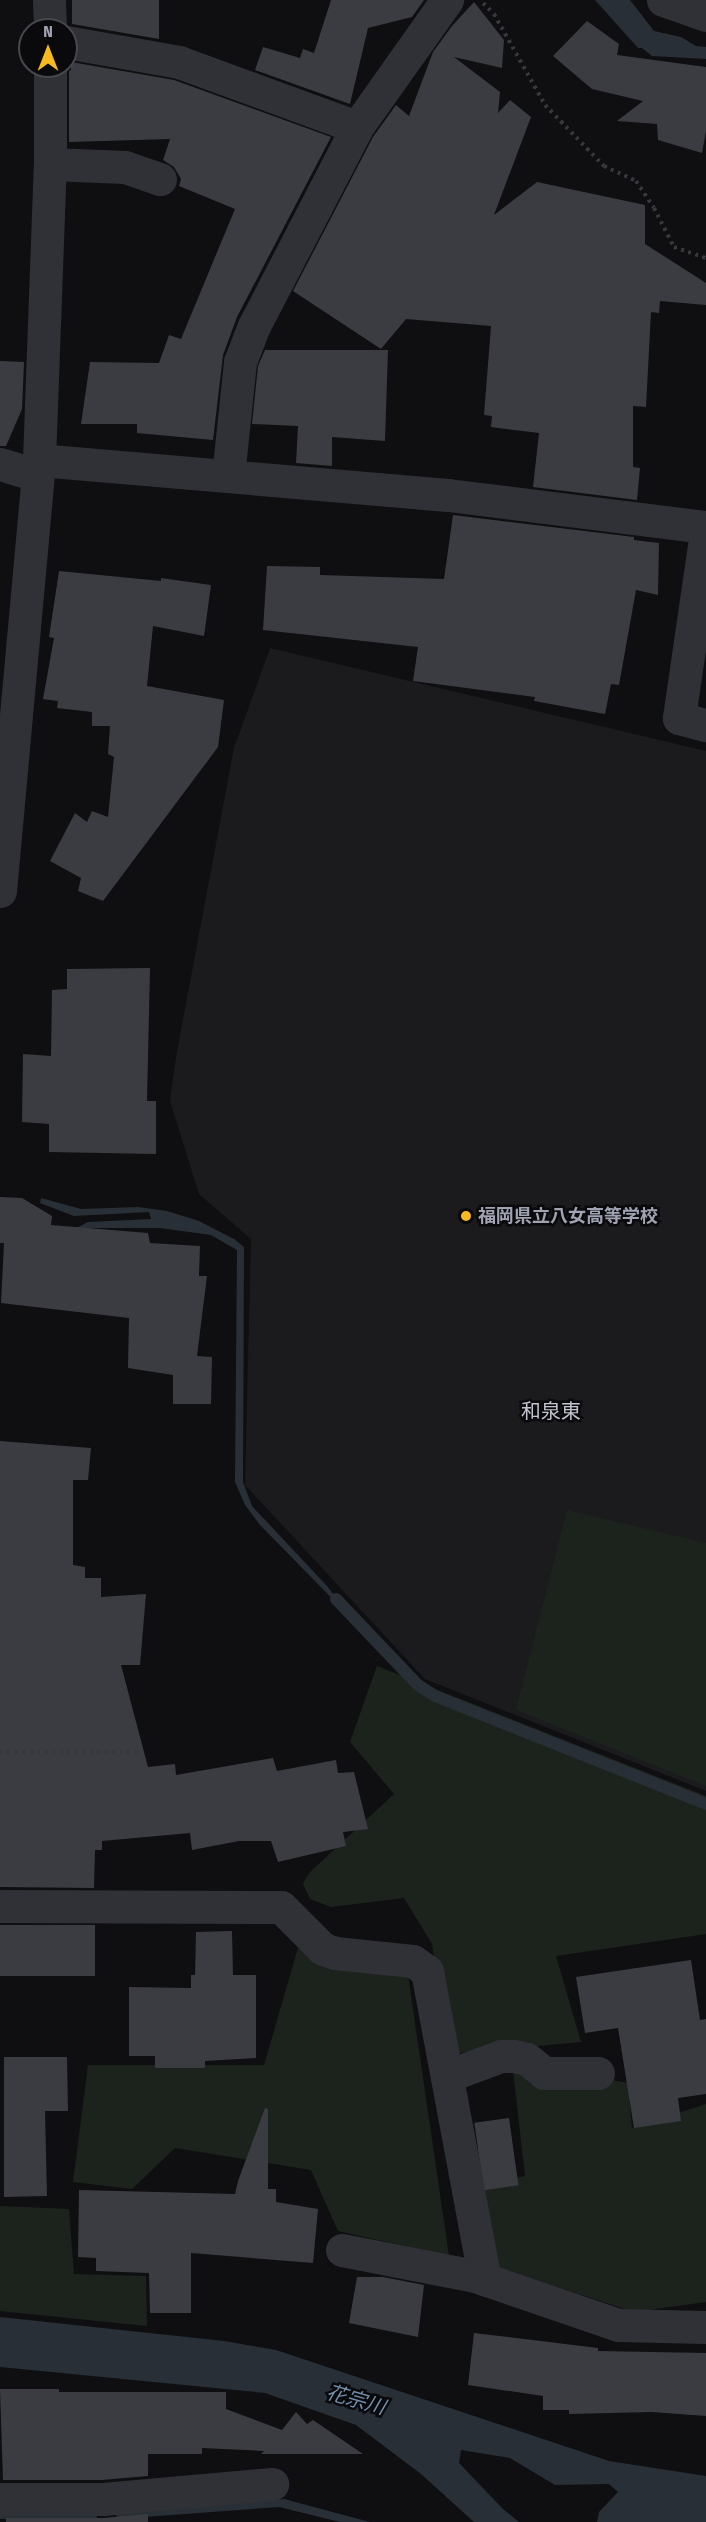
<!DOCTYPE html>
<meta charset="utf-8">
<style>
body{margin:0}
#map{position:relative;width:706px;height:2522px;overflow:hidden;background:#0f0f11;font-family:"Fira Sans Condensed","Noto Sans JP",sans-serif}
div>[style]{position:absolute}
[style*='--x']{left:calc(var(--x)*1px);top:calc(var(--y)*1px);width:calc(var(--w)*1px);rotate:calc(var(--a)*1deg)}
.built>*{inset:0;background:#1b1b1e}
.green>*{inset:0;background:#1c231d}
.water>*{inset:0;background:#282f36;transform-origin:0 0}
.stream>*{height:12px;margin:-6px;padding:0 6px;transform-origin:6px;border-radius:6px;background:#282f36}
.building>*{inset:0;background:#3b3c41;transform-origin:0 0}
.path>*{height:4px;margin-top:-2px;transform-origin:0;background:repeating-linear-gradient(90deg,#36383d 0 3px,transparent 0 7.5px)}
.minor>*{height:33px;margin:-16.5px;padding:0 16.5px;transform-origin:16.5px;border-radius:16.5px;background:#303136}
.dots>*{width:16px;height:16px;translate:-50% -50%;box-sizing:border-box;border:3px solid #0a0a0c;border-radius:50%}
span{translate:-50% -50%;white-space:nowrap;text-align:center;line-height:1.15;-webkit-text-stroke:5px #0a0a0c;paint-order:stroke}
.poi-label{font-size:18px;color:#a0a4b2;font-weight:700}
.left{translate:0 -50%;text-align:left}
.neighbourhood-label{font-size:20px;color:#c1c4ce}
.water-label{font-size:20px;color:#7491af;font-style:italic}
.north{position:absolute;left:18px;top:18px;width:60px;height:60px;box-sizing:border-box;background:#0a0a0c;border:2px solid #46484e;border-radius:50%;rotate:0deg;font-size:16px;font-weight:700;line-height:24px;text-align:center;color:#a0a4b2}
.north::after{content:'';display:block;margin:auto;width:21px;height:27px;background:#f7b921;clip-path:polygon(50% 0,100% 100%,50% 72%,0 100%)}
</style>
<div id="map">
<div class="built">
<div style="clip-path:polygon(270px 648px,706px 751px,706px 1791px,425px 1679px,245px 1485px,251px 1239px,199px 1194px,170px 1101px,176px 1057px,234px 748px)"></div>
</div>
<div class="green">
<div style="clip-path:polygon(567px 1510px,706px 1543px,706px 1786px,516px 1710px)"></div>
<div style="clip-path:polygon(377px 1666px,706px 1796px,706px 1934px,556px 1956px,581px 2042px,449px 2054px,432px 1944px,404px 1898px,331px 1907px,310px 1899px,303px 1884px,309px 1873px,394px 1794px,350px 1742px)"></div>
<div style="clip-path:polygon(298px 1948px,407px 1968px,449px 2256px,338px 2231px,311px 2170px,175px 2148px,132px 2189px,73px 2182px,88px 2065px,264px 2065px)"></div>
<div style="clip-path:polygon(512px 2062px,628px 2083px,632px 2128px,706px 2104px,706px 2302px,634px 2312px,496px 2267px,475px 2187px,525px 2176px)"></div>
<div style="clip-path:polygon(0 2206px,69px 2209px,74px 2274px,146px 2276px,147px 2326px,0 2311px)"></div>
</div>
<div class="water">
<div style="clip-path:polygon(595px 0,630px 0,654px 31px,681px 37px,696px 46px,706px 47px,706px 59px,652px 56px,642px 48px,638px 48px)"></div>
<div style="clip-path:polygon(41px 1198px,81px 1209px,138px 1207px,167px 1211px,199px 1221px,234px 1239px,244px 1247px,243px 1482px,252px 1506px,327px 1586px,357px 1624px,260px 1525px,245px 1505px,235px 1482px,237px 1250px,211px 1235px,160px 1228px,91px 1228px,25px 1263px,20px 1257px,88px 1222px,151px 1219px,149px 1212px,74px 1216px,40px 1203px)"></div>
<div style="clip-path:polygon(0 2317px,224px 2341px,276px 2350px,609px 2461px,706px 2476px,706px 2522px,597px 2522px,599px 2512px,618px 2492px,609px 2484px,555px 2485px,510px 2458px,461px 2450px,459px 2463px,503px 2509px,519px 2522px,474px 2522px,421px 2474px,356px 2425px,265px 2393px,0 2367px)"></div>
<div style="clip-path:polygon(284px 2499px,370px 2522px,340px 2522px,279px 2507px,117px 2519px,116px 2511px)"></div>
<div style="left:0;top:2510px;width:97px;height:9px;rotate:1deg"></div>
</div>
<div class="stream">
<div style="--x:336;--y:1599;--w:119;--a:46.4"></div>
<div style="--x:418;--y:1685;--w:20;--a:33"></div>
<div style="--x:435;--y:1696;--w:292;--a:21.7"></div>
</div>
<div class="building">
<div style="clip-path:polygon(72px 0,159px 0,159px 39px,72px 24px)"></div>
<div style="clip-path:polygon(331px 0,424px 0,412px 17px,368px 28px,350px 104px,255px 70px,263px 47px,300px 58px,303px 49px,314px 53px)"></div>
<div style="clip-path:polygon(474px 2px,504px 40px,502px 68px,454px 57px,500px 92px,498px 113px,510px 100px,531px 117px,494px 215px,537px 182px,645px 205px,645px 244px,706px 283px,706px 305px,660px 301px,659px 313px,651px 312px,646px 407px,633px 406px,633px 467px,640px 468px,637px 500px,533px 487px,539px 433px,491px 427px,492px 416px,484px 415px,491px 326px,406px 319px,381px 349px,293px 291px,373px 137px,396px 105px,409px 116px,433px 52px,452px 26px)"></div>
<div style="clip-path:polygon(587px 21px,619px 44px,617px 55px,706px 67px,706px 131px,702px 153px,658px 140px,657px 124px,617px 121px,643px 101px,592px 89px,553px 56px)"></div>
<div style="clip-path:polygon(71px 62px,174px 80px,331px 137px,237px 317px,223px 355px,213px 440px,137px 433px,137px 424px,81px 424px,90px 362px,159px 363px,169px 335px,181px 339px,235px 209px,179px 186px,181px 179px,174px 167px,163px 160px,170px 139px,69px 142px,69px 71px,71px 70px)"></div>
<div style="clip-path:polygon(265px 350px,388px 350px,385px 441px,332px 437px,332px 466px,296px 463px,298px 426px,252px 424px,258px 366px)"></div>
<div style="clip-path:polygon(0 361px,24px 362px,22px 409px,6px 446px,0 446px)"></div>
<div style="clip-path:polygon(453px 515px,634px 537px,634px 540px,659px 543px,658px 595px,636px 590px,619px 685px,611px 684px,605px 714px,534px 701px,535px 697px,413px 681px,418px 647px,263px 630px,267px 566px,320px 567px,320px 575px,444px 579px)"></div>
<div style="clip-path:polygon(59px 571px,161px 581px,161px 578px,211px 585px,204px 636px,153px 626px,147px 686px,224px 700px,218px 747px,103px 901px,78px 891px,81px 878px,50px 861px,75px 813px,87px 822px,92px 811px,108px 817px,114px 757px,108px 754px,110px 726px,92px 726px,92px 712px,57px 708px,58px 701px,43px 699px,54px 638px,49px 637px)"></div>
<div style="clip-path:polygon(150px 968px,147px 1101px,156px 1101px,156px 1154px,49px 1152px,49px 1124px,22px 1122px,23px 1054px,51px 1056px,52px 990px,67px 989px,67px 969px)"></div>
<div style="clip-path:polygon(0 1197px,22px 1198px,52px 1216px,51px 1225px,148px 1233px,150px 1243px,200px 1246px,199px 1276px,207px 1276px,197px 1356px,212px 1357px,211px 1404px,173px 1404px,173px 1375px,128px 1368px,129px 1318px,1px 1303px,4px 1243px,0 1243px)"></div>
<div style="clip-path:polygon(0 1441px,91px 1448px,88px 1480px,73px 1480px,73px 1565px,85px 1567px,85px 1578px,101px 1578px,101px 1597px,146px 1594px,140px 1665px,121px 1665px,148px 1767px,175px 1764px,176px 1775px,273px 1758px,277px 1771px,336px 1760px,338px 1773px,354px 1772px,368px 1829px,343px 1832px,346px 1846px,278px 1862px,271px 1841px,239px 1841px,192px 1850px,190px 1833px,102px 1841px,102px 1850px,95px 1850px,94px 1888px,0 1887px)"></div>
<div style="left:0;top:1925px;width:95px;height:51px"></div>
<div style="clip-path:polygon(232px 1931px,233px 1975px,256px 1975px,256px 2058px,205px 2061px,205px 2068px,155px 2068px,155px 2056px,129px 2056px,129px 1987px,191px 1988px,191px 1975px,195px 1975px,196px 1932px)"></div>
<div style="clip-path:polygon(691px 1960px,700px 2020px,706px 2019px,706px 2094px,678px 2098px,681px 2121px,634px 2128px,618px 2028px,585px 2033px,576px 1977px)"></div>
<div style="clip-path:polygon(4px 2057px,67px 2057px,68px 2111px,45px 2111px,47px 2196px,4px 2197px)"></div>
<div style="clip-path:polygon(265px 2108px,268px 2109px,268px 2189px,276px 2189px,276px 2202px,318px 2209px,313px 2263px,191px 2253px,191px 2313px,150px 2313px,149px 2273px,96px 2271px,96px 2258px,78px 2257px,79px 2190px,235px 2194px,238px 2181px)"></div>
<div style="left:509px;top:2118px;width:68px;height:35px;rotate:82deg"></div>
<div style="clip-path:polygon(357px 2277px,383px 2277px,424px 2285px,418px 2337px,349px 2323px)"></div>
<div style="clip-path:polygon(474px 2333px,598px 2348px,598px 2351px,706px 2353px,706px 2416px,652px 2412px,569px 2414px,569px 2410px,543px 2410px,543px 2396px,468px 2385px)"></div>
<div style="clip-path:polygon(0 2389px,59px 2389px,59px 2392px,226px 2392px,226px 2409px,282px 2430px,296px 2412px,307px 2424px,313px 2420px,363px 2454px,261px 2454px,264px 2451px,202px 2448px,202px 2454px,148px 2454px,148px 2476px,102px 2480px,3px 2480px)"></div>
<div style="clip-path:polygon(148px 2514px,148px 2522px,6px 2522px,6px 2518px,103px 2518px)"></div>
</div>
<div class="path">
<div style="--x:483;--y:3;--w:16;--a:45"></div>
<div style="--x:494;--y:14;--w:104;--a:60.7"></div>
<div style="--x:545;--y:105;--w:85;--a:46"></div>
<div style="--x:604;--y:166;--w:35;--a:25"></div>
<div style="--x:636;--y:181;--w:32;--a:56"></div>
<div style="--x:654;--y:208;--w:44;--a:62.9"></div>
<div style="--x:674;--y:247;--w:34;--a:19"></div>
<div style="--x:0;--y:1752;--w:140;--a:0"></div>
</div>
<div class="minor">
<div style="--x:49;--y:0;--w:30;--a:88"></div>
<div style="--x:663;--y:0;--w:46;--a:19.2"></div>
<div style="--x:66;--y:42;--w:115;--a:10"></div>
<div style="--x:179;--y:62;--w:189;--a:20.1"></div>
<div style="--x:50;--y:164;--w:75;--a:2.3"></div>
<div style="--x:125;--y:167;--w:37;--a:19"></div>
<div style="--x:39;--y:460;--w:410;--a:4.9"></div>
<div style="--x:448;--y:495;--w:260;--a:7.1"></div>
<div style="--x:0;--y:464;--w:39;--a:17"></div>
<div style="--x:228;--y:476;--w:115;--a:-84"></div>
<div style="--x:240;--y:362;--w:39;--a:-69"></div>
<div style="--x:254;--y:326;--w:224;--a:-62.6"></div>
<div style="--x:357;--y:127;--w:156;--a:-54.7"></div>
<div style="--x:706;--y:532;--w:188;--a:98.3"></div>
<div style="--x:679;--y:718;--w:28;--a:15"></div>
<div style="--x:0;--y:891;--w:433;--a:-84.8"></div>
<div style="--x:39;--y:460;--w:296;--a:-87.9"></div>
<div style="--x:50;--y:164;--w:98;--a:-90"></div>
<div style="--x:0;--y:1906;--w:281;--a:0.2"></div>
<div style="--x:281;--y:1907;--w:59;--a:45"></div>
<div style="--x:323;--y:1949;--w:13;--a:18"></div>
<div style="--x:335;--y:1953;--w:78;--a:5.9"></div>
<div style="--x:413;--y:1961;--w:17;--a:36"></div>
<div style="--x:427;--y:1971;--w:314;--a:79.4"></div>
<div style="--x:447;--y:2076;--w:58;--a:-20.3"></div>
<div style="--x:501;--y:2056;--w:13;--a:0"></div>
<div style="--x:514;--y:2056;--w:13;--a:13"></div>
<div style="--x:527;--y:2059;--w:22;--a:39"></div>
<div style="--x:544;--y:2073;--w:54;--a:0"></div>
<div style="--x:342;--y:2250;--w:136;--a:11.1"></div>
<div style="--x:475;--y:2276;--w:151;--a:18.9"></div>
<div style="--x:618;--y:2325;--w:88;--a:1.3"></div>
<div style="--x:0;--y:2499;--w:103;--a:0"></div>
<div style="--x:103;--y:2499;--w:170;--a:-5.1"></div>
</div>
<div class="dots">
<div style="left:466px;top:1216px;background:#f7b921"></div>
</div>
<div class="poi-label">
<span class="left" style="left:478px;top:1216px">福岡県立八女高等学校</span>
</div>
<div class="neighbourhood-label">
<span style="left:551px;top:1411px">和泉東</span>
</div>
<div class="water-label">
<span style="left:356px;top:2400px;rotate:16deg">花宗川</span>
</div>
<div class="north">N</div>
</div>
